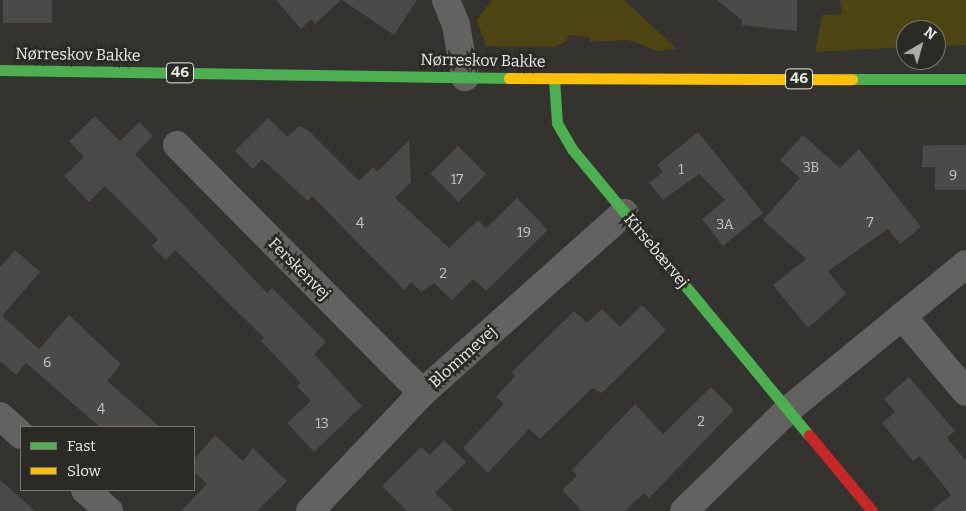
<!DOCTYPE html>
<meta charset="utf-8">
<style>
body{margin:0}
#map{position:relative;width:966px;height:511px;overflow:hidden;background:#34332f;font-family:Bitter,serif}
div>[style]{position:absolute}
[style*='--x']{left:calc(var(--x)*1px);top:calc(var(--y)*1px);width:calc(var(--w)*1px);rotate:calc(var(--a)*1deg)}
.green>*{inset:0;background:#4e4512}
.building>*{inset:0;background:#4a4a48;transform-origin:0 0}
.street>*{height:28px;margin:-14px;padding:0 14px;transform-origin:14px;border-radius:14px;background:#636260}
.fast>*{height:11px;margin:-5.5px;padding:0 5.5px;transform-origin:5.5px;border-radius:5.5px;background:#4caf50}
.slow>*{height:11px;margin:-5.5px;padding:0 5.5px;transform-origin:5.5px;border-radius:5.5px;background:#ffc107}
.jam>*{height:11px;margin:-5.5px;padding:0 5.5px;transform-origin:5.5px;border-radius:5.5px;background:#c62828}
span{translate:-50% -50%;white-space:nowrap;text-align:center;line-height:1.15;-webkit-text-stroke:5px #2b2a24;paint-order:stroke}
.number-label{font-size:14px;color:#c3c3bf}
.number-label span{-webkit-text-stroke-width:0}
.shield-label span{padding:1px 4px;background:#2b2a24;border:1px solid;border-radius:4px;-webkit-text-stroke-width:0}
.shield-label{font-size:15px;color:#ebebe7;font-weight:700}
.street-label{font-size:16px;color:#ebebe7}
.legend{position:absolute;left:20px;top:426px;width:175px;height:65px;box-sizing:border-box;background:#2b2a24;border:1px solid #787772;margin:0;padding:6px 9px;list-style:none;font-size:15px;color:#ebebe7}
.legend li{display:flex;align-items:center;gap:10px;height:25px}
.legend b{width:25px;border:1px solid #787772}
.north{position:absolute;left:896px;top:20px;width:50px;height:50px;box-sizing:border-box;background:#2b2a24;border:1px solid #787772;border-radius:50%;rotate:38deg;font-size:14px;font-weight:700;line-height:20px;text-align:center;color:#ebebe7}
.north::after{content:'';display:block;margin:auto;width:18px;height:22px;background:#ababa7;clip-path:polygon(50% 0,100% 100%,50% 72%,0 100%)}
</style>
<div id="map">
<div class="green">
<div style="clip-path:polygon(492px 0,624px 0,677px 49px,658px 51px,628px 40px,590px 42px,589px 37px,568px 35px,567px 41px,554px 47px,486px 46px,477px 20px)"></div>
<div style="clip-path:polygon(840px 0,966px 0,966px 45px,936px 46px,936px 30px,906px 30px,906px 47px,815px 52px,822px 15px,842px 14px)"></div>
</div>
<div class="building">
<div style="left:3px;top:0;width:49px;height:23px"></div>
<div style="clip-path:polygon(276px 0,341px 0,315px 24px,311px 19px,301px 29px)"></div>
<div style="clip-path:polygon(342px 0,417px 0,394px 35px)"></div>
<div style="clip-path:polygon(717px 0,797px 0,797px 31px,742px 25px,742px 20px)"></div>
<div style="clip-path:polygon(95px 116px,120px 141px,139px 122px,153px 136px,135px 154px,267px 293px,272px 288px,326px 342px,314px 354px,362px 406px,314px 452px,287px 423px,311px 401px,297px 386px,300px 382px,261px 341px,264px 338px,175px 250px,166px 260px,152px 246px,158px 239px,105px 186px,89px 202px,64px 176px,84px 157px,69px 141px)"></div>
<div style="clip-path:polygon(268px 118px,287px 137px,299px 126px,308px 130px,359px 181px,373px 167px,377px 172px,409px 140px,411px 182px,395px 198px,449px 248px,478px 220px,486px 228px,517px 198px,548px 230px,486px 291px,473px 279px,452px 300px,434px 283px,421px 292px,411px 282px,404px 290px,312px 196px,308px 201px,262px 159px,253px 169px,235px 151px)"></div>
<div style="clip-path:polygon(698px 132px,763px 213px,723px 246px,702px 219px,725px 200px,699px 174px,663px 200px,649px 183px,663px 172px,657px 165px)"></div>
<div style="clip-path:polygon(803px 135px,840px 168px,859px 149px,921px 227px,900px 244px,888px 229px,828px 271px,846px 294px,808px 328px,773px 285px,806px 259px,763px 220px,800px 178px,780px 160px)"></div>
<div style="clip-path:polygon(936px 145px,966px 145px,966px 190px,935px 190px,935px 167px,922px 167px,923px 146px)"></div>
<div style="left:458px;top:146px;width:40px;height:39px;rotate:45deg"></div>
<div style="clip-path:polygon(15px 250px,40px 272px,2px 316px,39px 349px,69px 315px,121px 364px,107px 381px,160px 427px,100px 427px,26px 363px,16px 375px,0 361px,0 267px)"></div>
<div style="clip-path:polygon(642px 305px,666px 330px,602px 393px,592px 388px,540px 439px,529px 429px,488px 473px,463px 448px,504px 404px,496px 397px,515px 376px,512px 372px,574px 311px,587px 323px,602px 309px,620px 327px)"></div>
<div style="clip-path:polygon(909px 377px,955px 431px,947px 438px,966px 461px,966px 511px,931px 511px,951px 495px,920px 456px,913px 461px,882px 423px,895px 412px,884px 399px)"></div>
<div style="clip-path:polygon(711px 387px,734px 410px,649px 498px,644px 493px,625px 511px,582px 511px,562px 490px,577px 476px,572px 470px,635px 404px,663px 434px)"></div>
<div style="clip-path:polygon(215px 435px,243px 461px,253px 448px,287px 481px,257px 511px,181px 511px,207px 484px,194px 472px,194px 459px)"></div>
<div style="clip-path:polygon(444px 440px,466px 462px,435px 493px,454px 511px,407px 511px,382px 486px,421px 447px,430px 455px)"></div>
<div style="clip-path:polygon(0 480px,35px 511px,0 511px)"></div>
</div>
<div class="street">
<div style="--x:446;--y:0;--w:27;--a:68"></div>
<div style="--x:456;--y:25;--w:53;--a:80.2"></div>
<div style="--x:177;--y:145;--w:349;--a:45.3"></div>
<div style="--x:902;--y:316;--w:99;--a:49.9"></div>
<div style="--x:0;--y:416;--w:28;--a:42"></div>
<div style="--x:85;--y:490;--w:32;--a:41"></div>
<div style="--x:310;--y:511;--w:163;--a:-46.5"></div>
<div style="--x:422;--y:393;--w:271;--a:-41.7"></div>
<div style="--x:684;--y:511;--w:146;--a:-44.2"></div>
<div style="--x:789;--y:409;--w:229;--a:-39.3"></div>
</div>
<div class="fast">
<div style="--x:0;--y:70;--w:509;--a:0.9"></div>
<div style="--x:554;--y:79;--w:44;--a:86.1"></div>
<div style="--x:557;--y:123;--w:30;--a:60"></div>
<div style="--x:572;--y:149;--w:371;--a:50.4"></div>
<div style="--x:852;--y:79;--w:114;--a:0"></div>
</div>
<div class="slow">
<div style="--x:509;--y:78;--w:343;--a:0.2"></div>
</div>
<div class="jam">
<div style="--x:809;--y:435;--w:99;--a:50.3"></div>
</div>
<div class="number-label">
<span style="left:811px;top:168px">3B</span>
<span style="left:681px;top:170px">1</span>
<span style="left:953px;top:176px">9</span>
<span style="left:457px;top:180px">17</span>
<span style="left:870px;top:223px">7</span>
<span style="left:360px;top:224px">4</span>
<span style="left:725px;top:225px">3A</span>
<span style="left:524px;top:233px">19</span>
<span style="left:443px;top:274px">2</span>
<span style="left:47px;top:363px">6</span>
<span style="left:101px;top:410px">4</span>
<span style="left:701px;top:422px">2</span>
<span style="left:322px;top:424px">13</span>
</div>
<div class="shield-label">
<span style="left:180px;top:73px">46</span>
<span style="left:799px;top:79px">46</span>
</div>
<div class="street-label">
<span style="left:78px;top:55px;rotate:1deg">Nørreskov Bakke</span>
<span style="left:483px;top:61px;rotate:1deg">Nørreskov Bakke</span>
<span style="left:656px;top:251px;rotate:50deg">Kirsebærvej</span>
<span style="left:299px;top:269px;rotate:45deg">Ferskenvej</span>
<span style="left:463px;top:357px;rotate:-42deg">Blommevej</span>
</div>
<ul class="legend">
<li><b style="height:6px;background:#4caf50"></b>Fast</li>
<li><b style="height:6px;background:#ffc107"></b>Slow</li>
</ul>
<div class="north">N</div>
</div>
